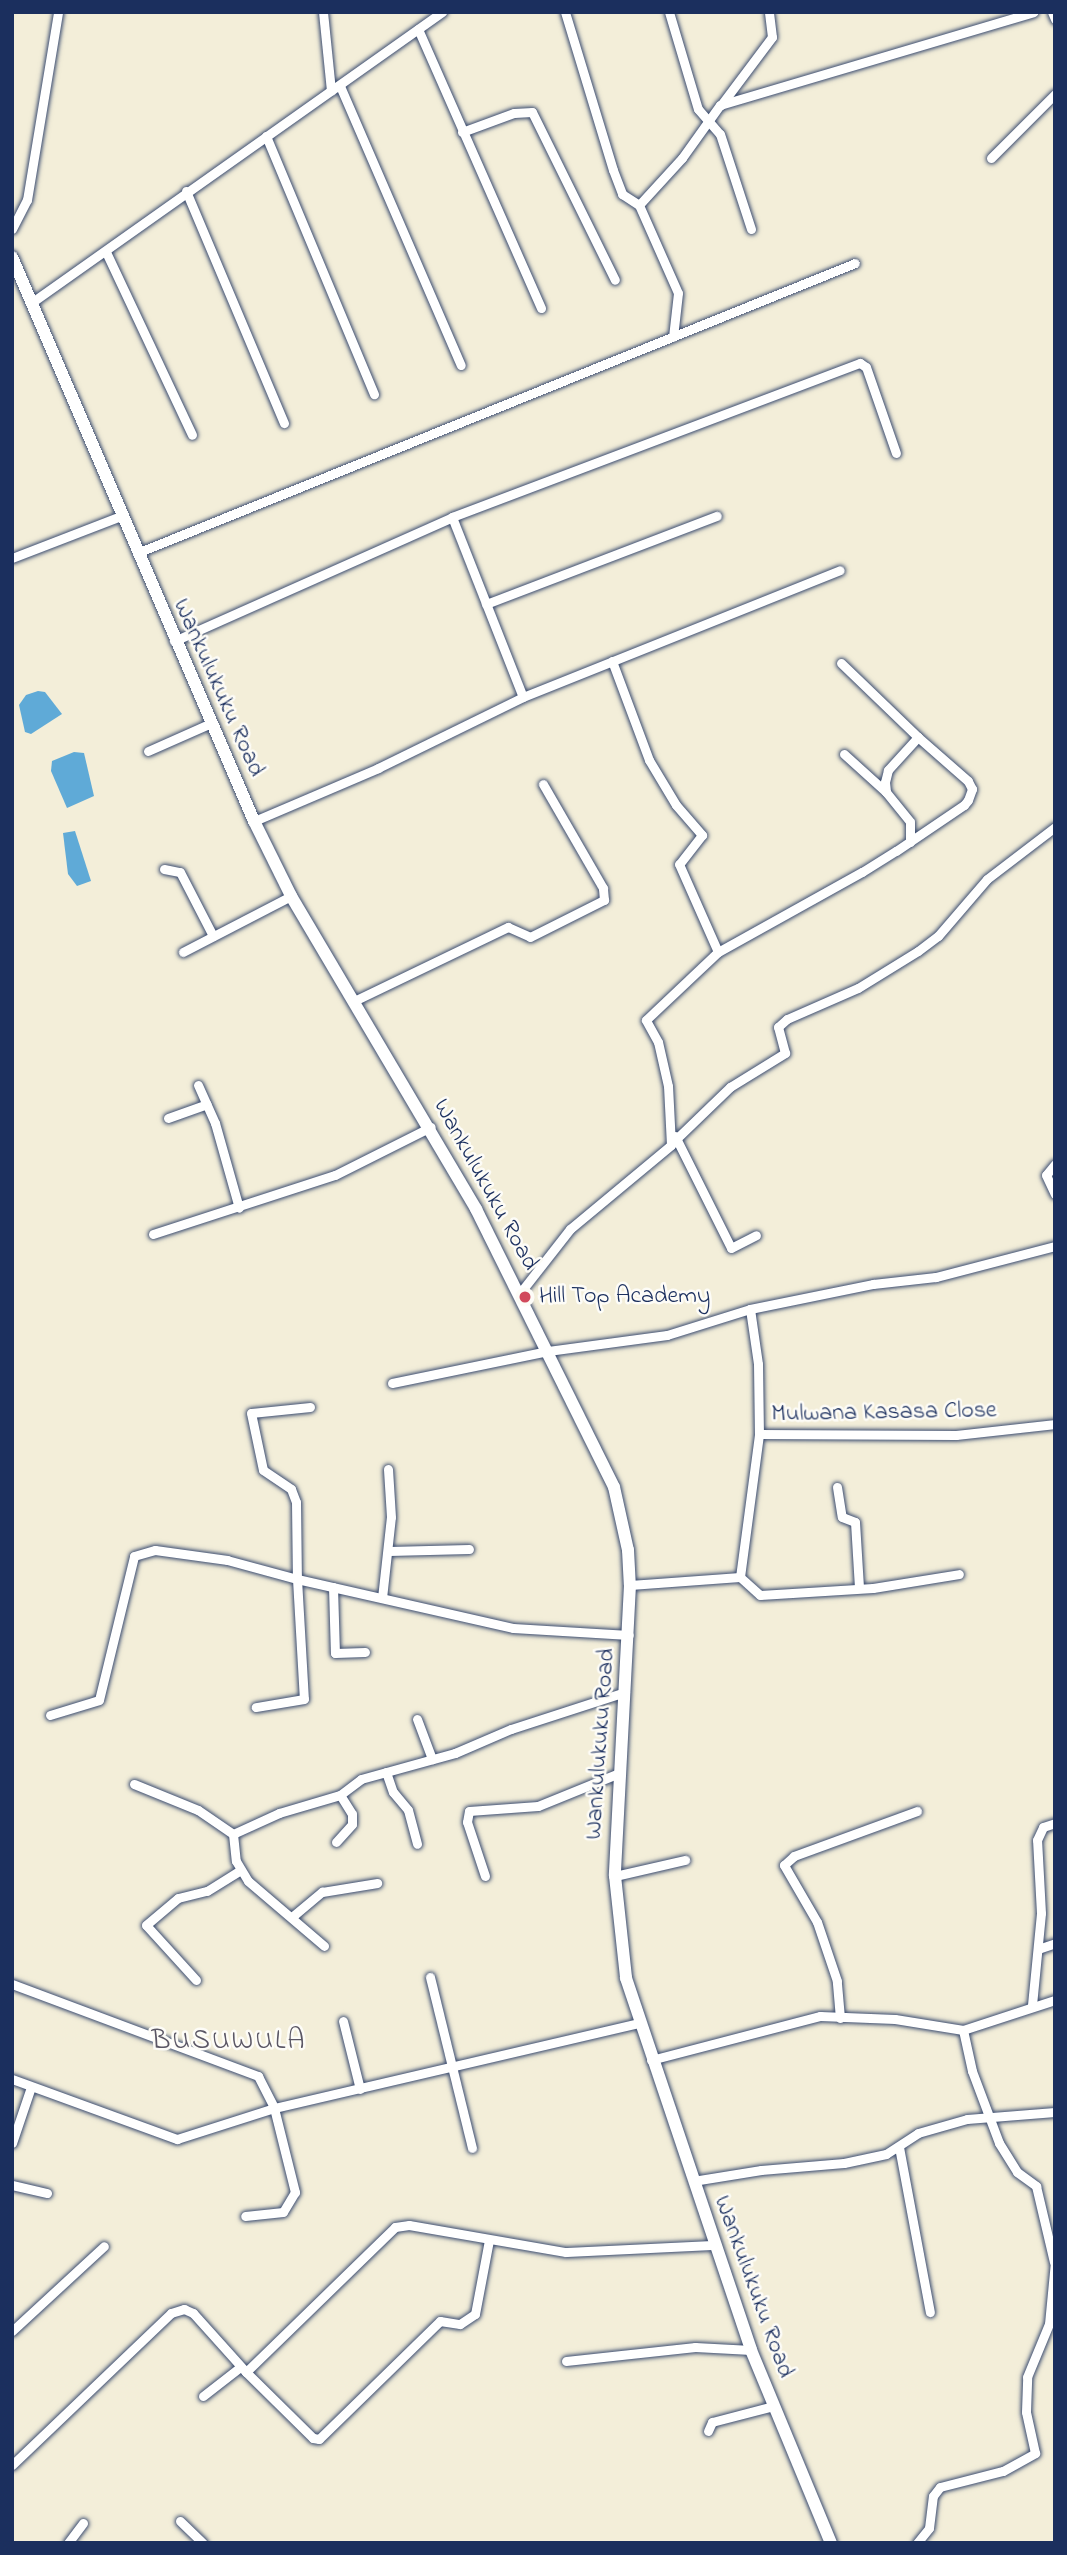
<!DOCTYPE html>
<style>
body{margin:0}
#map{position:relative;width:1067px;height:2555px;overflow:hidden;background:#f3eed9;font-family:"Indie Flower",sans-serif}
div>[style]{position:absolute}
[style*='--x']{left:calc(var(--x)*1px);top:calc(var(--y)*1px);width:calc(var(--w)*1px);rotate:calc(var(--a)*1deg)}
.water>*{inset:0;background:#5faad7}
.roads{filter:drop-shadow(0 0 2px #3b4c70) drop-shadow(0 0 2px #3b4c70)}
.minor>*{height:9px;margin:-4.5px;padding:0 4.5px;transform-origin:4.5px;border-radius:4.5px;background:#fff}
.secondary>*{height:12px;margin:-6px;padding:0 6px;transform-origin:6px;border-radius:6px;background:#fff}
.dots>*{width:19px;height:19px;translate:-50% -50%;box-sizing:border-box;border:4px solid #fdfcf7;border-radius:50%}
span{translate:-50% -50%;white-space:nowrap;text-align:center;line-height:1.15;-webkit-text-stroke:5px #fdfcf7;paint-order:stroke}
.street-label{font-size:24px;color:#1b2f5e}
.poi-label{font-size:24px;color:#1b2f5e}
.left{translate:0 -50%;text-align:left}
.quarter-label{font-size:28px;color:#5b5765;letter-spacing:2px}
.frame{position:absolute;inset:0;border:14px solid #1b2f5e;pointer-events:none}
</style>
<div id="map">
<div class="water">
<div style="clip-path:polygon(38px 691px,45px 692px,62px 714px,31px 734px,25px 732px,19px 705px,26px 695px)"></div>
<div style="clip-path:polygon(74px 752px,84px 753px,94px 796px,67px 808px,51px 771px,52px 761px)"></div>
<div style="clip-path:polygon(75px 831px,91px 881px,77px 886px,68px 874px,63px 833px)"></div>
</div>
<div class="roads">
<div class="minor">
<div style="--x:323;--y:12;--w:79;--a:84.2"></div>
<div style="--x:565;--y:12;--w:165;--a:73.1"></div>
<div style="--x:613;--y:170;--w:26;--a:69"></div>
<div style="--x:622;--y:194;--w:20;--a:33"></div>
<div style="--x:639;--y:205;--w:64;--a:-47.5"></div>
<div style="--x:682;--y:158;--w:65;--a:-54.4"></div>
<div style="--x:720;--y:105;--w:327;--a:-16.5"></div>
<div style="--x:669;--y:12;--w:101;--a:73.4"></div>
<div style="--x:698;--y:109;--w:33;--a:49"></div>
<div style="--x:720;--y:134;--w:100;--a:71.9"></div>
<div style="--x:1052;--y:12;--w:8;--a:67"></div>
<div style="--x:418;--y:29;--w:305;--a:66.2"></div>
<div style="--x:340;--y:86;--w:304;--a:66.6"></div>
<div style="--x:721;--y:105;--w:85;--a:-53.1"></div>
<div style="--x:772;--y:37;--w:25;--a:-97"></div>
<div style="--x:462;--y:132;--w:55;--a:-20.1"></div>
<div style="--x:514;--y:113;--w:18;--a:-3"></div>
<div style="--x:532;--y:112;--w:187;--a:63.7"></div>
<div style="--x:266;--y:136;--w:280;--a:67.3"></div>
<div style="--x:991;--y:158;--w:91;--a:-45"></div>
<div style="--x:186;--y:191;--w:252;--a:67.1"></div>
<div style="--x:639;--y:205;--w:96;--a:66.1"></div>
<div style="--x:678;--y:293;--w:44;--a:96.5"></div>
<div style="--x:12;--y:229;--w:33;--a:-63"></div>
<div style="--x:27;--y:200;--w:191;--a:-80.6"></div>
<div style="--x:106;--y:252;--w:202;--a:64.8"></div>
<div style="--x:31;--y:303;--w:504;--a:-35.3"></div>
<div style="--x:452;--y:517;--w:193;--a:68.5"></div>
<div style="--x:523;--y:697;--w:341;--a:-21.8"></div>
<div style="--x:137;--y:553;--w:774;--a:-21.99"></div>
<div style="--x:12;--y:558;--w:117;--a:-21.1"></div>
<div style="--x:486;--y:604;--w:247;--a:-20.9"></div>
<div style="--x:174;--y:641;--w:304;--a:-24"></div>
<div style="--x:452;--y:517;--w:436;--a:-20.7"></div>
<div style="--x:860;--y:363;--w:7;--a:34"></div>
<div style="--x:866;--y:367;--w:91;--a:70.8"></div>
<div style="--x:612;--y:661;--w:106;--a:69.5"></div>
<div style="--x:649;--y:760;--w:52;--a:59"></div>
<div style="--x:676;--y:805;--w:40;--a:49"></div>
<div style="--x:702;--y:835;--w:37;--a:128"></div>
<div style="--x:679;--y:864;--w:96;--a:66.1"></div>
<div style="--x:841;--y:663;--w:107;--a:43.9"></div>
<div style="--x:148;--y:751;--w:67;--a:-23.9"></div>
<div style="--x:844;--y:754;--w:57;--a:42.1"></div>
<div style="--x:254;--y:821;--w:135;--a:-23.1"></div>
<div style="--x:378;--y:768;--w:161;--a:-26.1"></div>
<div style="--x:164;--y:869;--w:16;--a:11"></div>
<div style="--x:180;--y:872;--w:72;--a:62.7"></div>
<div style="--x:183;--y:952;--w:122;--a:-27.4"></div>
<div style="--x:354;--y:1001;--w:171;--a:-25.7"></div>
<div style="--x:508;--y:927;--w:24;--a:24"></div>
<div style="--x:530;--y:937;--w:83;--a:-26.6"></div>
<div style="--x:604;--y:900;--w:12;--a:-95"></div>
<div style="--x:603;--y:888;--w:120;--a:-120"></div>
<div style="--x:198;--y:1085;--w:42;--a:65.9"></div>
<div style="--x:215;--y:1123;--w:88;--a:74.2"></div>
<div style="--x:168;--y:1118;--w:41;--a:-19.7"></div>
<div style="--x:675;--y:1136;--w:125;--a:63.4"></div>
<div style="--x:731;--y:1248;--w:28;--a:-27"></div>
<div style="--x:672;--y:1143;--w:81;--a:-44"></div>
<div style="--x:730;--y:1087;--w:65;--a:-31.7"></div>
<div style="--x:785;--y:1053;--w:27;--a:-105"></div>
<div style="--x:778;--y:1027;--w:12;--a:-42"></div>
<div style="--x:787;--y:1019;--w:77;--a:-23.6"></div>
<div style="--x:858;--y:988;--w:70;--a:-31.7"></div>
<div style="--x:918;--y:951;--w:25;--a:-37"></div>
<div style="--x:938;--y:936;--w:75;--a:-49.3"></div>
<div style="--x:987;--y:879;--w:86;--a:-37.4"></div>
<div style="--x:1055;--y:1164;--w:14;--a:129"></div>
<div style="--x:1046;--y:1175;--w:21;--a:65"></div>
<div style="--x:153;--y:1234;--w:191;--a:-18"></div>
<div style="--x:335;--y:1175;--w:107;--a:-26.6"></div>
<div style="--x:520;--y:1293;--w:81;--a:-52"></div>
<div style="--x:570;--y:1229;--w:131;--a:-39.7"></div>
<div style="--x:671;--y:1145;--w:59;--a:-92.9"></div>
<div style="--x:668;--y:1086;--w:45;--a:-102.8"></div>
<div style="--x:658;--y:1042;--w:25;--a:-119"></div>
<div style="--x:646;--y:1020;--w:99;--a:-43.4"></div>
<div style="--x:718;--y:952;--w:165;--a:-29.1"></div>
<div style="--x:862;--y:872;--w:40;--a:-32"></div>
<div style="--x:896;--y:851;--w:82;--a:-34.1"></div>
<div style="--x:964;--y:805;--w:6;--a:-51"></div>
<div style="--x:968;--y:800;--w:12;--a:-70"></div>
<div style="--x:972;--y:789;--w:9;--a:-117"></div>
<div style="--x:968;--y:781;--w:67;--a:-138.7"></div>
<div style="--x:918;--y:737;--w:45;--a:132.3"></div>
<div style="--x:888;--y:770;--w:12;--a:104"></div>
<div style="--x:885;--y:782;--w:10;--a:84"></div>
<div style="--x:886;--y:792;--w:38;--a:51"></div>
<div style="--x:910;--y:822;--w:20;--a:90"></div>
<div style="--x:750;--y:1309;--w:56;--a:81.7"></div>
<div style="--x:758;--y:1364;--w:70;--a:89.2"></div>
<div style="--x:392;--y:1383;--w:159;--a:-11.6"></div>
<div style="--x:548;--y:1351;--w:120;--a:-7.7"></div>
<div style="--x:667;--y:1335;--w:87;--a:-17.4"></div>
<div style="--x:750;--y:1309;--w:126;--a:-11.5"></div>
<div style="--x:873;--y:1284;--w:63;--a:-6.3"></div>
<div style="--x:936;--y:1277;--w:123;--a:-14.6"></div>
<div style="--x:310;--y:1407;--w:59;--a:174.2"></div>
<div style="--x:251;--y:1413;--w:58;--a:78.1"></div>
<div style="--x:263;--y:1470;--w:34;--a:34"></div>
<div style="--x:291;--y:1489;--w:14;--a:69"></div>
<div style="--x:296;--y:1502;--w:77;--a:89.3"></div>
<div style="--x:297;--y:1579;--w:221;--a:12.8"></div>
<div style="--x:513;--y:1628;--w:116;--a:3.5"></div>
<div style="--x:837;--y:1487;--w:30;--a:81"></div>
<div style="--x:842;--y:1517;--w:14;--a:21"></div>
<div style="--x:855;--y:1522;--w:66;--a:86.5"></div>
<div style="--x:389;--y:1551;--w:80;--a:-1.4"></div>
<div style="--x:740;--y:1577;--w:144;--a:-82.4"></div>
<div style="--x:759;--y:1434;--w:197;--a:0.3"></div>
<div style="--x:956;--y:1435;--w:100;--a:-6.3"></div>
<div style="--x:740;--y:1577;--w:27;--a:42"></div>
<div style="--x:760;--y:1595;--w:113;--a:-3.5"></div>
<div style="--x:873;--y:1588;--w:87;--a:-9.2"></div>
<div style="--x:630;--y:1585;--w:110;--a:-4.2"></div>
<div style="--x:333;--y:1587;--w:66;--a:88.3"></div>
<div style="--x:335;--y:1653;--w:30;--a:-2"></div>
<div style="--x:382;--y:1598;--w:81;--a:-83.7"></div>
<div style="--x:391;--y:1517;--w:48;--a:-93.6"></div>
<div style="--x:50;--y:1715;--w:51;--a:-17"></div>
<div style="--x:99;--y:1700;--w:148;--a:-76.3"></div>
<div style="--x:134;--y:1556;--w:22;--a:-16"></div>
<div style="--x:155;--y:1550;--w:73;--a:7.9"></div>
<div style="--x:227;--y:1560;--w:73;--a:15.2"></div>
<div style="--x:297;--y:1579;--w:120;--a:86.7"></div>
<div style="--x:304;--y:1699;--w:49;--a:170.5"></div>
<div style="--x:417;--y:1719;--w:43;--a:69.4"></div>
<div style="--x:386;--y:1772;--w:21;--a:71"></div>
<div style="--x:393;--y:1792;--w:23;--a:50"></div>
<div style="--x:408;--y:1810;--w:35;--a:75"></div>
<div style="--x:134;--y:1784;--w:69;--a:22.1"></div>
<div style="--x:198;--y:1810;--w:42;--a:34.4"></div>
<div style="--x:233;--y:1834;--w:51;--a:-24.5"></div>
<div style="--x:279;--y:1813;--w:64;--a:-16.4"></div>
<div style="--x:340;--y:1795;--w:26;--a:-37"></div>
<div style="--x:361;--y:1779;--w:98;--a:-15.5"></div>
<div style="--x:455;--y:1753;--w:61;--a:-23.2"></div>
<div style="--x:511;--y:1729;--w:120;--a:-18"></div>
<div style="--x:233;--y:1834;--w:27;--a:84"></div>
<div style="--x:236;--y:1861;--w:23;--a:59"></div>
<div style="--x:248;--y:1881;--w:100;--a:40.5"></div>
<div style="--x:336;--y:1842;--w:24;--a:-48"></div>
<div style="--x:352;--y:1824;--w:10;--a:-90"></div>
<div style="--x:352;--y:1814;--w:22;--a:-122"></div>
<div style="--x:485;--y:1876;--w:57;--a:-108.4"></div>
<div style="--x:467;--y:1822;--w:11;--a:-80"></div>
<div style="--x:469;--y:1811;--w:69;--a:-4.1"></div>
<div style="--x:538;--y:1806;--w:85;--a:-22.1"></div>
<div style="--x:615;--y:1876;--w:72;--a:-12.9"></div>
<div style="--x:293;--y:1916;--w:38;--a:-40"></div>
<div style="--x:322;--y:1892;--w:56;--a:-9.3"></div>
<div style="--x:1038;--y:1949;--w:18;--a:-19"></div>
<div style="--x:430;--y:1977;--w:176;--a:76.2"></div>
<div style="--x:196;--y:1980;--w:74;--a:-132.3"></div>
<div style="--x:146;--y:1925;--w:42;--a:-40.2"></div>
<div style="--x:178;--y:1898;--w:30;--a:-14"></div>
<div style="--x:207;--y:1891;--w:39;--a:-32"></div>
<div style="--x:12;--y:1984;--w:263;--a:20.5"></div>
<div style="--x:258;--y:2076;--w:36;--a:63"></div>
<div style="--x:274;--y:2108;--w:87;--a:76"></div>
<div style="--x:295;--y:2192;--w:23;--a:121"></div>
<div style="--x:283;--y:2212;--w:38;--a:174"></div>
<div style="--x:1032;--y:2005;--w:92;--a:-84.4"></div>
<div style="--x:1041;--y:1913;--w:73;--a:-93.1"></div>
<div style="--x:1037;--y:1840;--w:14;--a:-65"></div>
<div style="--x:1043;--y:1827;--w:13;--a:-18"></div>
<div style="--x:840;--y:2018;--w:37;--a:-95"></div>
<div style="--x:837;--y:1981;--w:62;--a:-108.7"></div>
<div style="--x:817;--y:1922;--w:66;--a:-120.1"></div>
<div style="--x:784;--y:1865;--w:13;--a:-42"></div>
<div style="--x:794;--y:1856;--w:131;--a:-20.1"></div>
<div style="--x:343;--y:2021;--w:70;--a:76"></div>
<div style="--x:963;--y:2030;--w:42;--a:77.6"></div>
<div style="--x:972;--y:2071;--w:77;--a:69.4"></div>
<div style="--x:999;--y:2143;--w:34;--a:58"></div>
<div style="--x:1017;--y:2172;--w:24;--a:36"></div>
<div style="--x:1036;--y:2186;--w:78;--a:76.7"></div>
<div style="--x:651;--y:2060;--w:175;--a:-14.6"></div>
<div style="--x:820;--y:2016;--w:75;--a:2.3"></div>
<div style="--x:895;--y:2019;--w:69;--a:9.2"></div>
<div style="--x:963;--y:2030;--w:97;--a:-18.1"></div>
<div style="--x:12;--y:2079;--w:176;--a:20"></div>
<div style="--x:177;--y:2139;--w:102;--a:-17.7"></div>
<div style="--x:274;--y:2108;--w:375;--a:-13.1"></div>
<div style="--x:12;--y:2143;--w:59;--a:-71.3"></div>
<div style="--x:899;--y:2147;--w:168;--a:79.4"></div>
<div style="--x:693;--y:2181;--w:69;--a:-9.2"></div>
<div style="--x:761;--y:2170;--w:83;--a:-4.8"></div>
<div style="--x:844;--y:2163;--w:43;--a:-12.1"></div>
<div style="--x:886;--y:2154;--w:38;--a:-33"></div>
<div style="--x:918;--y:2133;--w:51;--a:-15.9"></div>
<div style="--x:967;--y:2119;--w:88;--a:-4.5"></div>
<div style="--x:12;--y:2185;--w:36;--a:13"></div>
<div style="--x:12;--y:2331;--w:125;--a:-42.7"></div>
<div style="--x:566;--y:2361;--w:130;--a:-6.2"></div>
<div style="--x:695;--y:2347;--w:56;--a:3.1"></div>
<div style="--x:246;--y:2372;--w:94;--a:44.6"></div>
<div style="--x:313;--y:2438;--w:6;--a:9"></div>
<div style="--x:319;--y:2439;--w:169;--a:-44.3"></div>
<div style="--x:440;--y:2321;--w:20;--a:9"></div>
<div style="--x:460;--y:2324;--w:18;--a:-34"></div>
<div style="--x:475;--y:2314;--w:75;--a:-79.3"></div>
<div style="--x:203;--y:2396;--w:46;--a:-37.9"></div>
<div style="--x:708;--y:2431;--w:10;--a:-66"></div>
<div style="--x:712;--y:2422;--w:64;--a:-14.5"></div>
<div style="--x:12;--y:2465;--w:220;--a:-43.7"></div>
<div style="--x:171;--y:2313;--w:14;--a:-17"></div>
<div style="--x:184;--y:2309;--w:10;--a:24"></div>
<div style="--x:193;--y:2313;--w:79;--a:48.1"></div>
<div style="--x:246;--y:2372;--w:208;--a:-44.2"></div>
<div style="--x:395;--y:2227;--w:14;--a:-8"></div>
<div style="--x:409;--y:2225;--w:159;--a:9.8"></div>
<div style="--x:566;--y:2252;--w:147;--a:-2.7"></div>
<div style="--x:180;--y:2521;--w:32;--a:44"></div>
<div style="--x:68;--y:2543;--w:25;--a:-53"></div>
<div style="--x:917;--y:2543;--w:19;--a:-51"></div>
<div style="--x:929;--y:2528;--w:32;--a:-83"></div>
<div style="--x:933;--y:2496;--w:11;--a:-52"></div>
<div style="--x:940;--y:2487;--w:65;--a:-14.3"></div>
<div style="--x:1003;--y:2471;--w:37;--a:-29"></div>
<div style="--x:1035;--y:2453;--w:42;--a:-102.4"></div>
<div style="--x:1026;--y:2412;--w:35;--a:-88"></div>
<div style="--x:1027;--y:2377;--w:57;--a:-67.5"></div>
<div style="--x:1049;--y:2324;--w:62;--a:-84.5"></div>
</div>
<div class="secondary">
<div style="--x:12;--y:257;--w:614;--a:66.78"></div>
<div style="--x:254;--y:821;--w:84;--a:63.7"></div>
<div style="--x:291;--y:896;--w:364;--a:59.4"></div>
<div style="--x:476;--y:1209;--w:310;--a:63.6"></div>
<div style="--x:614;--y:1487;--w:65;--a:77.5"></div>
<div style="--x:628;--y:1550;--w:35;--a:87"></div>
<div style="--x:630;--y:1585;--w:291;--a:93"></div>
<div style="--x:615;--y:1876;--w:103;--a:83.8"></div>
<div style="--x:626;--y:1978;--w:392;--a:71.4"></div>
<div style="--x:751;--y:2350;--w:209;--a:67.5"></div>
</div>
</div>
<div class="dots">
<div style="left:525px;top:1297px;background:#d1495b"></div>
</div>
<div class="street-label">
<span style="left:218px;top:688px;rotate:66deg">Wankulukuku Road</span>
<span style="left:485px;top:1185px;rotate:61deg">Wankulukuku Road</span>
<span style="left:884px;top:1413px;rotate:-1deg">Mulwana Kasasa Close</span>
<span style="left:601px;top:1744px;rotate:-86deg">Wankulukuku Road</span>
<span style="left:753px;top:2287px;rotate:70deg">Wankulukuku Road</span>
</div>
<div class="poi-label">
<span class="left" style="left:539px;top:1297px">Hill Top Academy</span>
</div>
<div class="quarter-label">
<span style="left:229px;top:2042px">BUSUWULA</span>
</div>
<div class="frame"></div>
</div>
